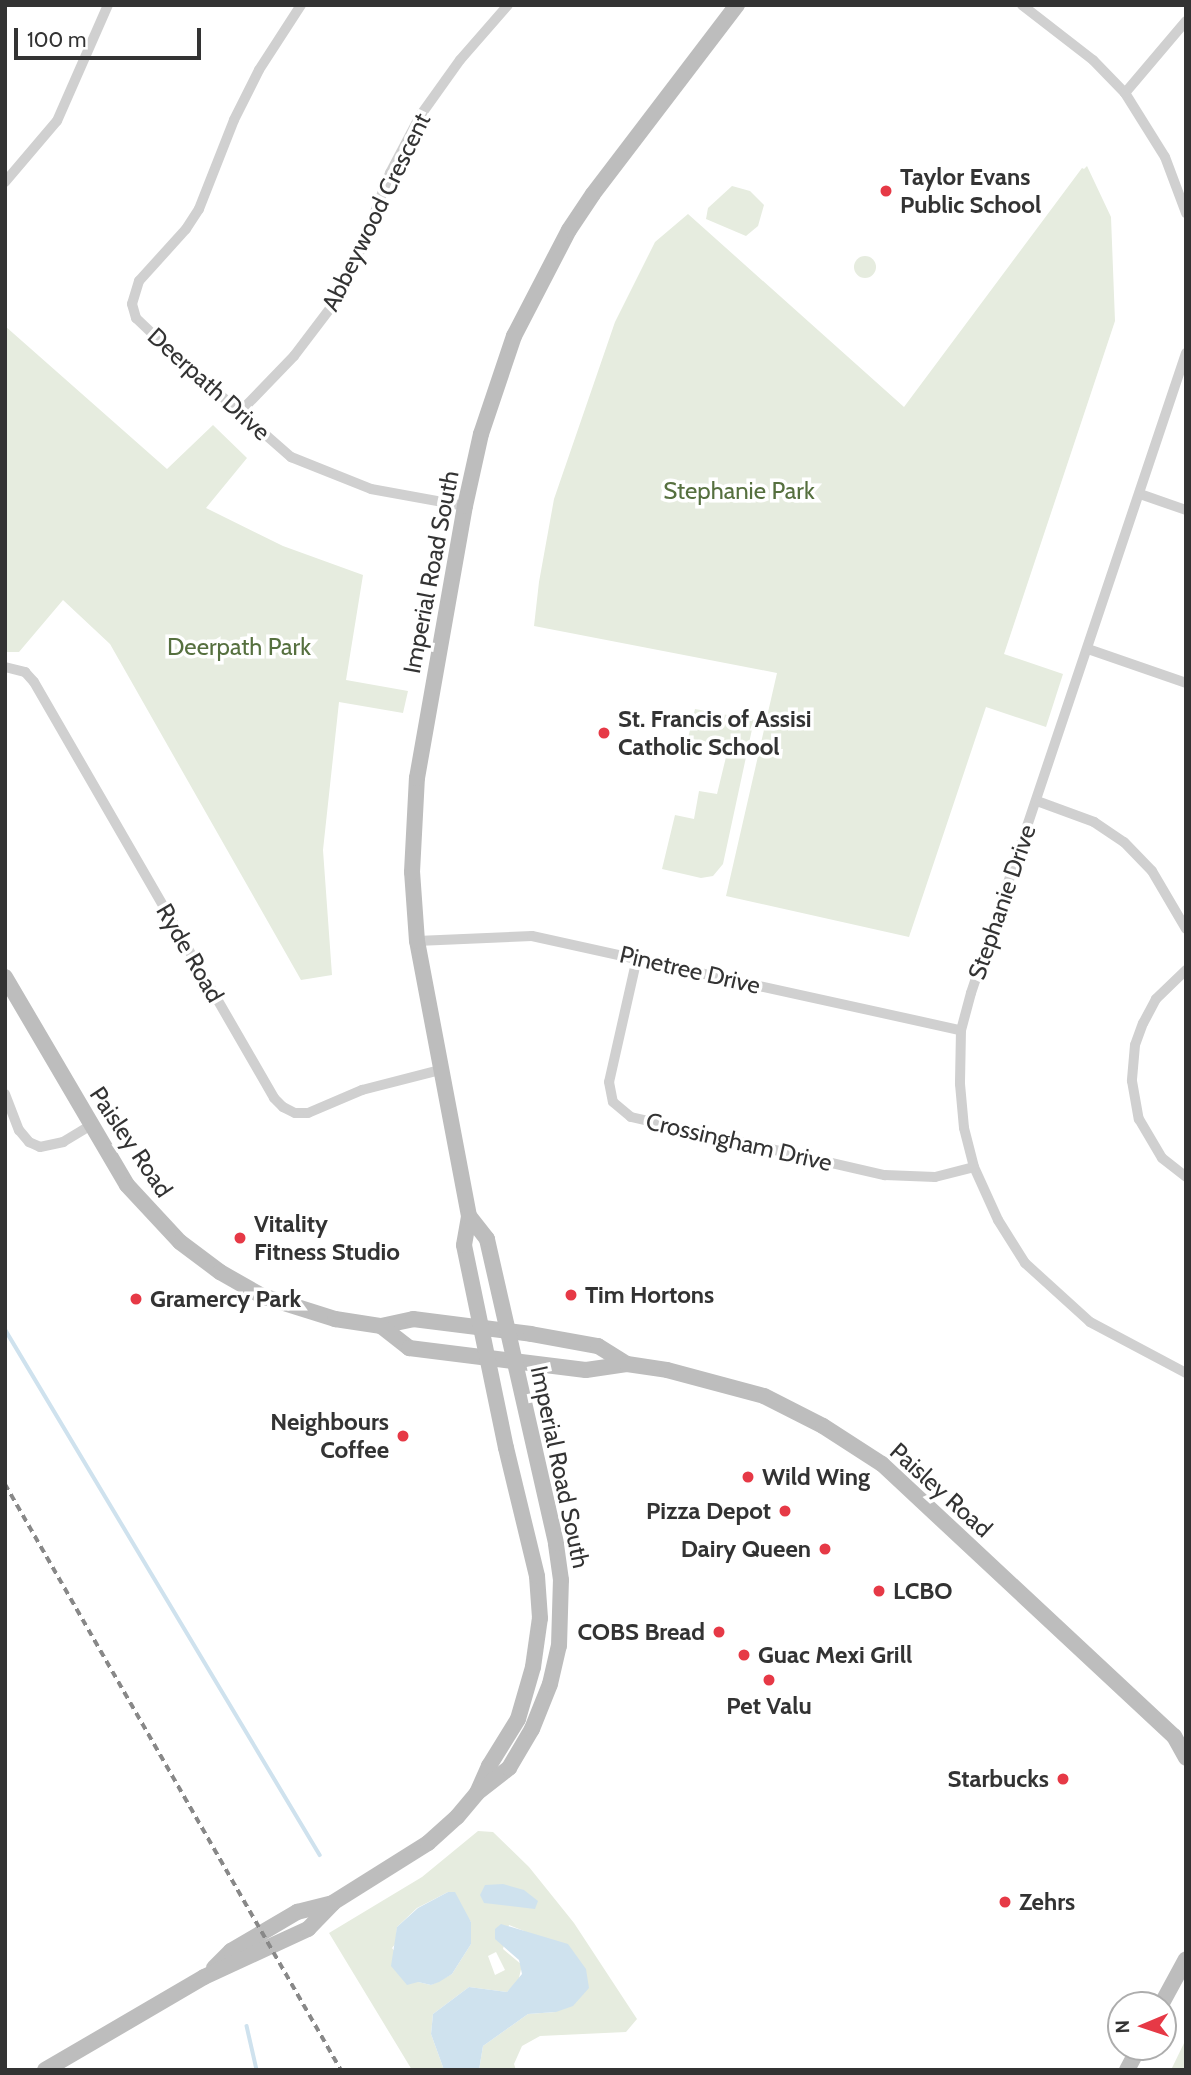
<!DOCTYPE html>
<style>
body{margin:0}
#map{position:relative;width:1191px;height:2075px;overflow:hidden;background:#fff;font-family:Cabin,sans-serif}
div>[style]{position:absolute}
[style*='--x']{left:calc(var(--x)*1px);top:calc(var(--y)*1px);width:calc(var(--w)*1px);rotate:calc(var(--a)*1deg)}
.green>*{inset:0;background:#e6ecdf}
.round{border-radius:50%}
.water>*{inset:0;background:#cfe2ee}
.stream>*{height:3.5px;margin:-1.75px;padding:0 1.75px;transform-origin:1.75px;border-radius:1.75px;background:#cfe2ee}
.street>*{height:10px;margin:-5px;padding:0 5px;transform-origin:5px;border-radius:5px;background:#d0d0d0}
.secondary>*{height:16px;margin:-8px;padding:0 8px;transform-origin:8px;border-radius:8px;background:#bdbdbd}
.rail>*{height:3.5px;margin-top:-1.75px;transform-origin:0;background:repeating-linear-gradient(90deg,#888 0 7px,transparent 0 12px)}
.dots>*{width:19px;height:19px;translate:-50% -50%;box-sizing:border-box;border:4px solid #fff;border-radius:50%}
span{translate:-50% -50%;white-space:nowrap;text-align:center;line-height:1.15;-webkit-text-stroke:7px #fff;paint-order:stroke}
.poi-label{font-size:24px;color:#333;font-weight:700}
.left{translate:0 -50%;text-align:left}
.right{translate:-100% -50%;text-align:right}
.street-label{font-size:24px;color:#333}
.park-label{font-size:24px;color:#56703f}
.frame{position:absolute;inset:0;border:7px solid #333;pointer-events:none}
.north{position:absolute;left:1107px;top:1991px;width:70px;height:70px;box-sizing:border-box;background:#fff;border:2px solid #adadad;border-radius:50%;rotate:268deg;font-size:19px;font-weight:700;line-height:28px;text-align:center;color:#333}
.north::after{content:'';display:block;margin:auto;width:24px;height:32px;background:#e63946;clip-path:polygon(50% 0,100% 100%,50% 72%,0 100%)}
.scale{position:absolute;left:14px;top:28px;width:187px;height:32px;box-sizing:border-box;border:4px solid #333;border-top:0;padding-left:9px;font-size:21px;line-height:24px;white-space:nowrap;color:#333;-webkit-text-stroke:5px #fff;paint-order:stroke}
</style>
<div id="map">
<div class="green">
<div style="clip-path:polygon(1087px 166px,1111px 217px,1115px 321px,1004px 654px,1063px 674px,1046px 727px,986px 707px,909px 937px,726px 896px,777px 673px,534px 626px,539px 582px,554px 499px,615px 322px,655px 242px,688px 214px,904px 407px,1082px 168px,1084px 169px)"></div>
<div style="clip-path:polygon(732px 186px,750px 191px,764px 205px,758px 226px,746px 236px,706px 219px,708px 208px)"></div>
<div class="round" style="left:854px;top:256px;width:22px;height:22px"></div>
<div style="clip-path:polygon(5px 326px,167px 469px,213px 425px,247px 458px,206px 508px,283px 546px,363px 575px,346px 680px,408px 691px,403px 713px,339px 702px,323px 850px,332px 975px,301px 980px,110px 644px,63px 600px,19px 652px,5px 652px)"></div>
<div style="clip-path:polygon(695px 709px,754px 720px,723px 864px,713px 876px,701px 878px,662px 869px,675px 815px,694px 819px,699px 791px,717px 794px,726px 757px,710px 752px,712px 743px,688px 738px)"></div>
<div style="clip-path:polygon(evenodd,478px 1831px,493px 1832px,529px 1867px,574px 1923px,637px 2019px,626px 2032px,540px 2036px,522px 2046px,514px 2064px,516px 2070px,479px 2070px,483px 2046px,528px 2014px,556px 2012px,524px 1931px,509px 1925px,503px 1949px,522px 1965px,518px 1982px,507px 1992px,469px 1987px,433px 2014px,431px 2034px,444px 2070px,412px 2070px,329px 1933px,422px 1877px,478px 1831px,448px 1892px,471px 1922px,471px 1944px,452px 1974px,431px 1985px,418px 1982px,392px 1948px,396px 1943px,397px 1927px,417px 1908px,448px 1892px,478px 1831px,496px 1952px,505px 1970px,495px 1975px,488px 1956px,496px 1952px)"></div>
<div style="clip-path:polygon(1186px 2039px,1186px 2070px,1171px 2070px)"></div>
</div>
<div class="water">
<div style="clip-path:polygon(503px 1884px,524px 1890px,538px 1901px,535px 1909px,484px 1903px,480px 1895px,485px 1885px)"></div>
<div style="clip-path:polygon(448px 1892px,455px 1892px,471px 1922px,471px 1944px,452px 1974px,439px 1982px,431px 1985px,418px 1982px,407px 1985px,391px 1966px,397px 1927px,418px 1908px)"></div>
<div style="clip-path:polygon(501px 1924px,568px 1944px,586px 1969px,589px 1988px,573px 2006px,556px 2012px,528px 2014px,483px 2046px,479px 2070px,444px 2070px,431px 2034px,433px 2014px,469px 1987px,507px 1992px,522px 1974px,519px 1960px,495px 1939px,495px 1929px)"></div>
</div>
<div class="stream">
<div style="--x:5;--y:1329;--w:613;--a:59.08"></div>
<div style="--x:247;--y:2026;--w:45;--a:77.2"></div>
</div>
<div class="street">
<div style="--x:301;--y:5;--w:77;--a:122.9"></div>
<div style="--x:259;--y:70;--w:56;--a:116.6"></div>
<div style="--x:234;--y:120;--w:96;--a:111.5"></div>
<div style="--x:199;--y:209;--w:24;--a:123"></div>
<div style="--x:186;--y:229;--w:70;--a:132.1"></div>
<div style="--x:139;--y:281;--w:24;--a:107"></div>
<div style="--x:132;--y:304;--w:15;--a:74"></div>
<div style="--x:136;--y:318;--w:57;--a:43.6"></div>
<div style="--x:177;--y:357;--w:152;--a:41.3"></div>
<div style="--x:291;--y:457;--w:86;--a:21.8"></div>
<div style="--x:371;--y:489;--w:96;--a:10.3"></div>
<div style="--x:1022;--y:5;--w:90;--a:37.8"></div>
<div style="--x:1093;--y:60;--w:46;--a:45.9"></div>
<div style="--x:1125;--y:93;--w:75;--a:58"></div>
<div style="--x:1165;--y:157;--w:60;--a:69.4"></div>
<div style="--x:1125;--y:93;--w:94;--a:-49.7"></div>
<div style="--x:5;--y:182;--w:80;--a:-49.6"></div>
<div style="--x:57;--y:121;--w:127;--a:-66.3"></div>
<div style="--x:1186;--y:353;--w:675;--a:108.57"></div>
<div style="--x:971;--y:993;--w:38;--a:105"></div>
<div style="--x:961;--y:1030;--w:54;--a:91.1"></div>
<div style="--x:960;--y:1084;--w:44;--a:84.8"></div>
<div style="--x:964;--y:1128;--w:40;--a:75.6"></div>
<div style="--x:974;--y:1167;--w:58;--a:65.6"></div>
<div style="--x:998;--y:1220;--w:51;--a:57.9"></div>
<div style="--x:1025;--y:1263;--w:88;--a:42.2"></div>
<div style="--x:1090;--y:1322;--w:109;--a:28"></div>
<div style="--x:238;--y:414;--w:81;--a:-46"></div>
<div style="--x:294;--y:356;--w:73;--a:-52.8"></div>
<div style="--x:338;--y:298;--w:33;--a:-63"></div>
<div style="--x:353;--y:269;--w:103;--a:-68.9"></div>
<div style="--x:390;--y:173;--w:64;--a:-62.2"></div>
<div style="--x:420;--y:116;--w:69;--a:-54.5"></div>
<div style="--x:460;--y:60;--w:73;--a:-48.9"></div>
<div style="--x:1140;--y:494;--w:49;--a:19.2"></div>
<div style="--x:1088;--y:649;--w:104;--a:19.1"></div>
<div style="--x:5;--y:667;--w:21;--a:14"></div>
<div style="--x:25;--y:672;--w:13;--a:48"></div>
<div style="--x:34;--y:682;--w:480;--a:60"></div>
<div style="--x:274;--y:1098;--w:13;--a:45"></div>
<div style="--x:283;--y:1107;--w:13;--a:27"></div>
<div style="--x:295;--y:1113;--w:13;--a:0"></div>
<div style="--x:308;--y:1113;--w:59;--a:-23.1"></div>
<div style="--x:362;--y:1090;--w:81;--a:-14.4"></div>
<div style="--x:1037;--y:801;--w:61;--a:20.2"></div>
<div style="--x:1094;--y:822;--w:36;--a:34"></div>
<div style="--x:1124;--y:842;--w:40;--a:46"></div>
<div style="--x:1152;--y:871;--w:67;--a:59.6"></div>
<div style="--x:417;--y:941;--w:115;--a:-2.5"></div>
<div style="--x:532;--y:936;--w:439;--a:12.4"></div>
<div style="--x:637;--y:958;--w:127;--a:102.7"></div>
<div style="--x:609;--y:1082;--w:20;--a:79"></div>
<div style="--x:613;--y:1102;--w:23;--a:40"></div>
<div style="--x:631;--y:1117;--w:261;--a:12.9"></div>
<div style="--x:885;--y:1175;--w:50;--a:2.3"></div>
<div style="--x:935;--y:1177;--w:40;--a:-14.4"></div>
<div style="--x:1186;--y:970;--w:42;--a:136"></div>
<div style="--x:1156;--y:999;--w:27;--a:118"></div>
<div style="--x:1143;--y:1023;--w:23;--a:110"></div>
<div style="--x:1135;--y:1045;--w:36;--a:95"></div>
<div style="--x:1132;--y:1081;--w:39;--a:80"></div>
<div style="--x:1139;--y:1119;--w:45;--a:59.5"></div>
<div style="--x:1162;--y:1158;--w:31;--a:38"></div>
<div style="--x:5;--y:1094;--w:39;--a:69"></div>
<div style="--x:19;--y:1130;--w:16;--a:50"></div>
<div style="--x:29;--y:1142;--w:12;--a:24"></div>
<div style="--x:40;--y:1147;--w:24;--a:-12"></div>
<div style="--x:63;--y:1142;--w:31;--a:-31"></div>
</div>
<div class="secondary">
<div style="--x:5;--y:977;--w:241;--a:59.6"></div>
<div style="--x:127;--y:1185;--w:78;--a:47.1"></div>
<div style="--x:180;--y:1242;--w:50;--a:36.9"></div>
<div style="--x:220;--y:1272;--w:48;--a:29.7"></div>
<div style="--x:262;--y:1296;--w:77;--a:17.5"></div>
<div style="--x:335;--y:1319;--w:47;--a:8.7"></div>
<div style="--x:381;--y:1326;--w:33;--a:-12"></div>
<div style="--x:413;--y:1319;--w:119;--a:7.2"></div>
<div style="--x:531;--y:1334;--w:68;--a:10.2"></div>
<div style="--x:598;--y:1346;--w:34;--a:32"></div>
<div style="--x:381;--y:1326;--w:36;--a:38"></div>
<div style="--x:409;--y:1348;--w:178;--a:7.1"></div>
<div style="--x:586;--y:1370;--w:41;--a:-8.3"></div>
<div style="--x:627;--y:1364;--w:40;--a:8.5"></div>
<div style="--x:667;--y:1370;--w:100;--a:15"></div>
<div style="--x:764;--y:1396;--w:66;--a:27"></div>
<div style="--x:823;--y:1426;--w:70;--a:32.8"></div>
<div style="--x:882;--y:1464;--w:399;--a:43"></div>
<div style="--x:1174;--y:1736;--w:25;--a:61"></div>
<div style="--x:477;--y:1793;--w:30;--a:-66"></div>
<div style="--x:489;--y:1766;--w:55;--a:-58.3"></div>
<div style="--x:518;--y:1719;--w:54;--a:-73.9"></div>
<div style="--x:533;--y:1667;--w:49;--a:-81.9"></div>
<div style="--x:540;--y:1618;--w:42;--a:-94.1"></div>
<div style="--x:537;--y:1576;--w:132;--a:-103.6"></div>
<div style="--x:506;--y:1448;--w:207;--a:-101.7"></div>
<div style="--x:464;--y:1245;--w:29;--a:-80"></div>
<div style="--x:469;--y:1216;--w:280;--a:-100.7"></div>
<div style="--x:417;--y:941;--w:69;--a:-94.1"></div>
<div style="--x:412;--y:872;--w:94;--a:-87"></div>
<div style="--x:417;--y:778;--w:276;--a:-80"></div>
<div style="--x:465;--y:506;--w:74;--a:-77.5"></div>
<div style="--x:481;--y:434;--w:103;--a:-71.4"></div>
<div style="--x:514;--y:336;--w:119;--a:-62.6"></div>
<div style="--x:569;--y:230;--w:43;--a:-56.3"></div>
<div style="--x:593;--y:194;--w:238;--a:-52.7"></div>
<div style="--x:214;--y:1968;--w:24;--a:-45"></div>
<div style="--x:231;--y:1951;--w:77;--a:-30.6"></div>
<div style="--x:297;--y:1912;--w:37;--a:-14"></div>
<div style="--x:1161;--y:2005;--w:52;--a:-61.5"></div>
<div style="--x:45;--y:2070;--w:184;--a:-30.3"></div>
<div style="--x:204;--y:1977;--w:115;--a:-24.8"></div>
<div style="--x:308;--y:1929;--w:37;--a:-46"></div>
<div style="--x:334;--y:1902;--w:111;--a:-32.1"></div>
<div style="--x:428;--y:1843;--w:39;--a:-42"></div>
<div style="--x:457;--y:1817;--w:31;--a:-50"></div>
<div style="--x:477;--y:1793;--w:41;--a:-38"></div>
<div style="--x:509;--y:1768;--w:45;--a:-59.5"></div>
<div style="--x:532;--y:1729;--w:48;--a:-68.2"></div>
<div style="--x:550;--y:1684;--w:39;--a:-77"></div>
<div style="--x:559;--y:1646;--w:66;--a:-88.3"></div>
<div style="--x:561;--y:1580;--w:37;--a:-98"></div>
<div style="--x:556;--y:1543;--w:312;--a:-102.8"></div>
<div style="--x:487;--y:1239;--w:29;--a:-128"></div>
<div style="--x:1127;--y:2070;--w:26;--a:-62"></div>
</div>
<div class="rail">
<div style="--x:5;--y:1484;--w:675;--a:60.17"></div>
</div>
<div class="dots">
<div style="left:886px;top:191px;background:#e63946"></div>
<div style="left:604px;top:733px;background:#e63946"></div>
<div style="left:240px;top:1238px;background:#e63946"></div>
<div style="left:571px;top:1295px;background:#e63946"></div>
<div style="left:136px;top:1299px;background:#e63946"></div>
<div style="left:403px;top:1436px;background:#e63946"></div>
<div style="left:748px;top:1477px;background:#e63946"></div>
<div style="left:785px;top:1511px;background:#e63946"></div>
<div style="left:825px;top:1549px;background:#e63946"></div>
<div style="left:879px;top:1591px;background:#e63946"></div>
<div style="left:719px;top:1632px;background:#e63946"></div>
<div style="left:744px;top:1655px;background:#e63946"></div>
<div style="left:769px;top:1680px;background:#e63946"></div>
<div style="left:1063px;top:1779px;background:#e63946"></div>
<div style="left:1005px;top:1902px;background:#e63946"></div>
</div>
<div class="poi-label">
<span class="left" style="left:900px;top:191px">Taylor Evans<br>Public School</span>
<span class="left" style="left:618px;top:733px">St. Francis of Assisi<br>Catholic School</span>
<span class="left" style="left:254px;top:1238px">Vitality<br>Fitness Studio</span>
<span class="left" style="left:585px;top:1295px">Tim Hortons</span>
<span class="left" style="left:150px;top:1299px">Gramercy Park</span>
<span class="right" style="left:389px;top:1436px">Neighbours<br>Coffee</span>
<span class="left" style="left:762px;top:1477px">Wild Wing</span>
<span class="right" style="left:771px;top:1511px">Pizza Depot</span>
<span class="right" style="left:811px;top:1549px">Dairy Queen</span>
<span class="left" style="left:893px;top:1591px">LCBO</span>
<span class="right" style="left:705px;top:1632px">COBS Bread</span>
<span class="left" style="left:758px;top:1655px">Guac Mexi Grill</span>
<span style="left:769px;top:1706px">Pet Valu</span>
<span class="right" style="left:1049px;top:1779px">Starbucks</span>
<span class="left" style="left:1019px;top:1902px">Zehrs</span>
</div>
<div class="street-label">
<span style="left:376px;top:212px;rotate:-64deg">Abbeywood Crescent</span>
<span style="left:209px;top:384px;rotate:42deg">Deerpath Drive</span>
<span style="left:431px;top:572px;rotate:-79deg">Imperial Road South</span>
<span style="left:1002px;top:902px;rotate:-71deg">Stephanie Drive</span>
<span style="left:190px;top:953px;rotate:60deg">Ryde Road</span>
<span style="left:690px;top:970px;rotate:13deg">Pinetree Drive</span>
<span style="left:131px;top:1142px;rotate:56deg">Paisley Road</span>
<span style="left:739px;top:1142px;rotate:13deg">Crossingham Drive</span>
<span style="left:560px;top:1467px;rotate:78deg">Imperial Road South</span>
<span style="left:941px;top:1490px;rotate:42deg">Paisley Road</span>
</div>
<div class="park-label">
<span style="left:739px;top:491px">Stephanie Park</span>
<span style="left:239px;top:647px">Deerpath Park</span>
</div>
<div class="frame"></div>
<div class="north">N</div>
<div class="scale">100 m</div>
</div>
